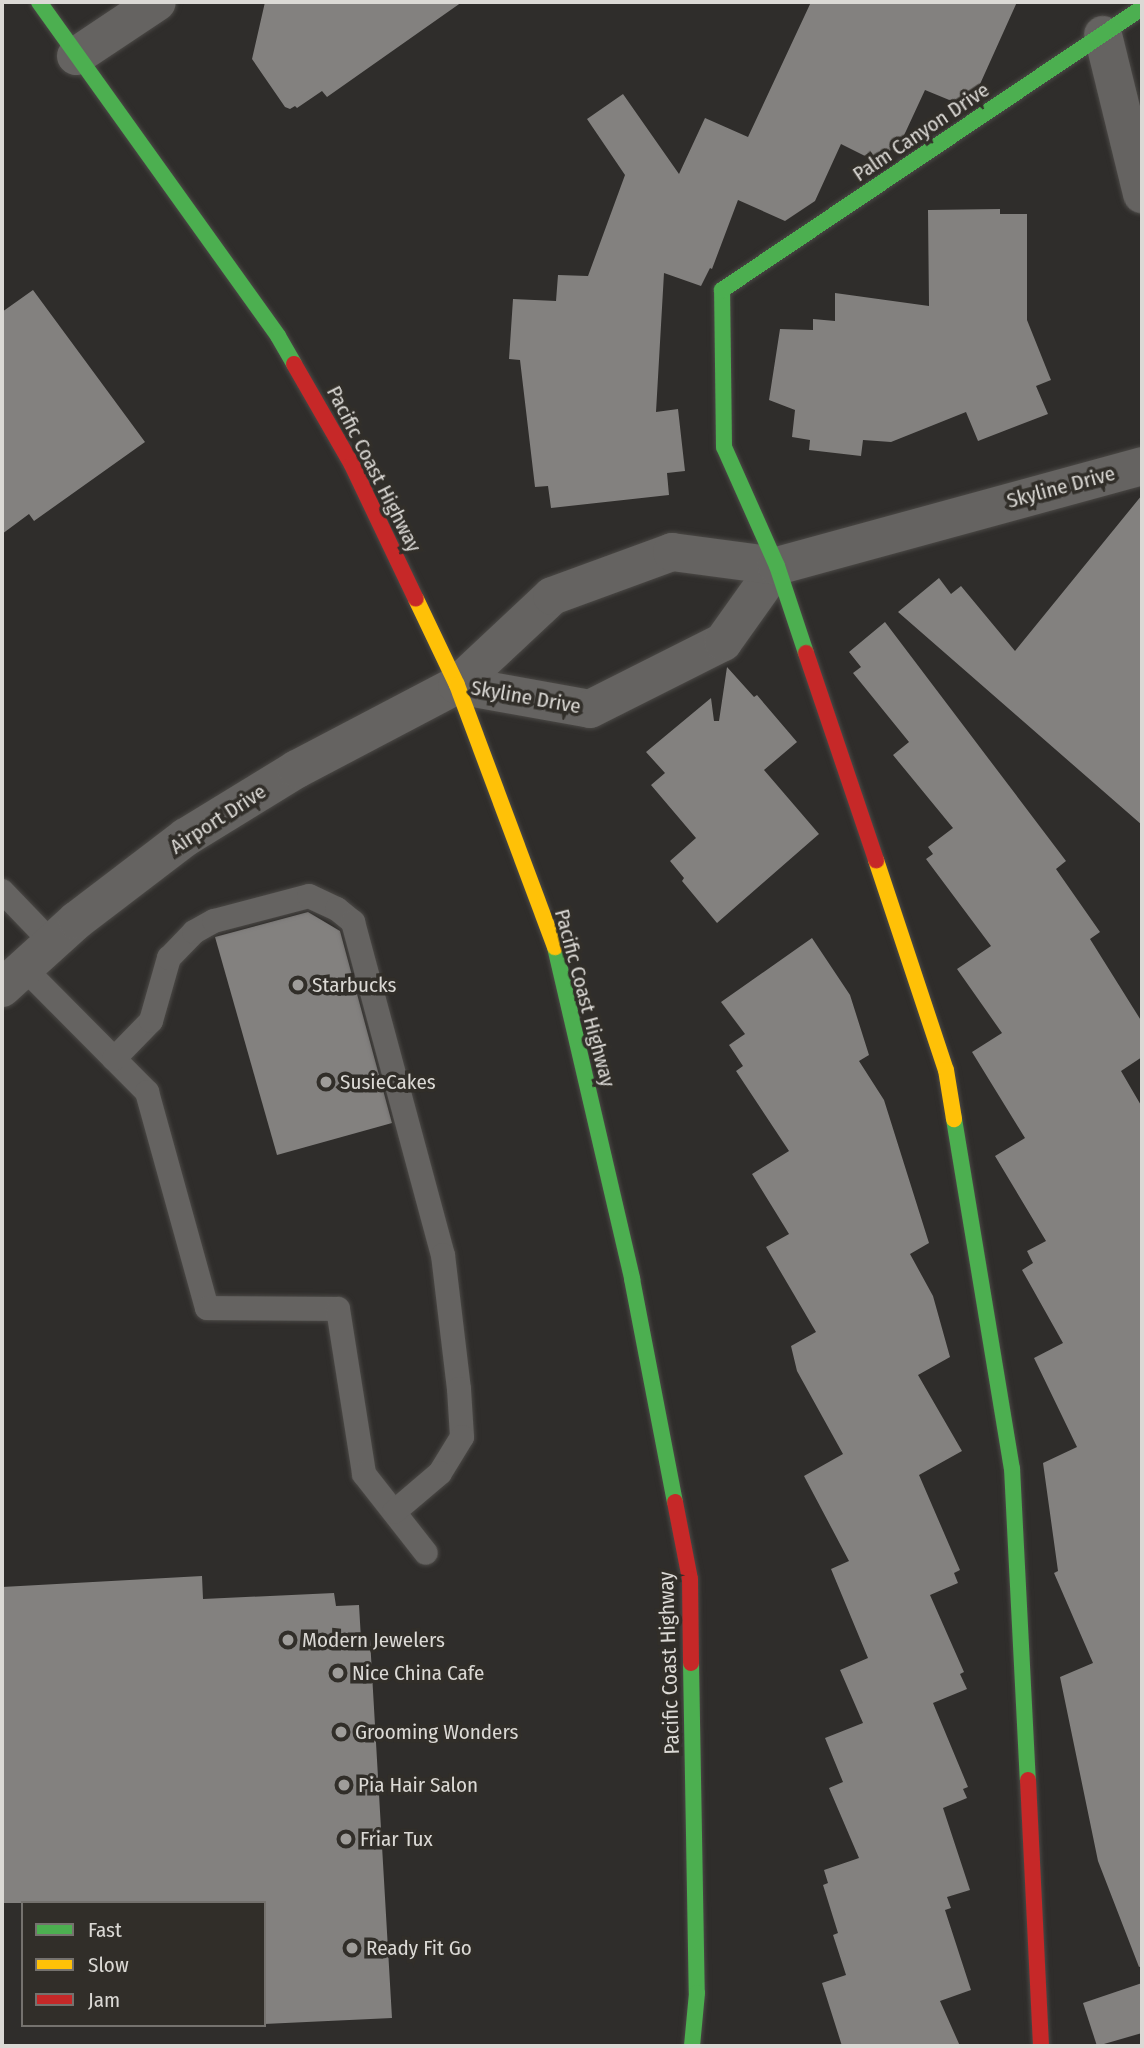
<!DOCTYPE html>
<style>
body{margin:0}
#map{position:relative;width:1144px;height:2048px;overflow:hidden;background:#2f2d2b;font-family:"Fira Sans Condensed",sans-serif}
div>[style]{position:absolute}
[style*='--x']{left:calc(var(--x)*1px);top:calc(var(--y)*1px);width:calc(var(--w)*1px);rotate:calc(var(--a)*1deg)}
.building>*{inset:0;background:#83817f}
.roads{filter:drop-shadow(0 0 2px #4b4946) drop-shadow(0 0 2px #4b4946)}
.lane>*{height:24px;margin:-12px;padding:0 12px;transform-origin:12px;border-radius:12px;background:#656361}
.street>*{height:38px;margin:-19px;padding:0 19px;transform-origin:19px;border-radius:19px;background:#656361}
.fast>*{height:16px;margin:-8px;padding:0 8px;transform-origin:8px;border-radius:8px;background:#4caf50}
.slow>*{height:16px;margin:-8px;padding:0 8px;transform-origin:8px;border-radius:8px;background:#ffc107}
.jam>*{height:16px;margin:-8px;padding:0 8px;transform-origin:8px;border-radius:8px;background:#c62828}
.dots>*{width:19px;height:19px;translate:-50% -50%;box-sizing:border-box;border:4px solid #312e29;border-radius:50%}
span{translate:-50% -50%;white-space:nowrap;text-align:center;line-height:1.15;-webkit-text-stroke:7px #312e29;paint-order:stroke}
.street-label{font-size:21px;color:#dbd9d5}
.poi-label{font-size:21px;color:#dbd9d5}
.left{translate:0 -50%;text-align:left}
.frame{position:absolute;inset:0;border:4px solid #dbd9d5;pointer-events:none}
.legend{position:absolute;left:21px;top:1901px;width:245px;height:126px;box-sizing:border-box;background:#312e29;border:2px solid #75726e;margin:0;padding:9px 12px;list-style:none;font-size:21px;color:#dbd9d5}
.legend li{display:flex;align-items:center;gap:14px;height:35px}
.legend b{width:35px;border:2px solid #75726e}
</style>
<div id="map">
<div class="building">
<div style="clip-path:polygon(265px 2px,462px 2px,327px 97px,322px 91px,297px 108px,295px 106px,290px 109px,285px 107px,252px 59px)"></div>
<div style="clip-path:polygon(811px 2px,1017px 2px,976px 93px,959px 104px,925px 90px,900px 144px,875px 161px,841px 144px,815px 201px,785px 221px,738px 200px,712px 269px,710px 268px,701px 286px,664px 273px,656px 412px,678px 409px,685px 471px,667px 473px,669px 495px,551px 508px,548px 486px,535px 487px,520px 360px,509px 359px,513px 299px,556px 301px,558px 275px,588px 276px,625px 175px,587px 119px,623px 94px,679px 174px,705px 118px,748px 137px)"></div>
<div style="clip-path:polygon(1000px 209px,1000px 214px,1027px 214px,1027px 320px,1051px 380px,1036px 386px,1048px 414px,978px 441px,966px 412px,891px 442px,863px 440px,861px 456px,809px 450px,810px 440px,792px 437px,795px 410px,769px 400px,780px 329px,813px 330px,813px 319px,835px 321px,835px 293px,929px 306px,928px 210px)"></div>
<div style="clip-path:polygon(33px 290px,145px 442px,34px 521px,29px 514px,2px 534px,2px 312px)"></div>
<div style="clip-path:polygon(1142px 495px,1142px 825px,898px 612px,939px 578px,951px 594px,961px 586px,1015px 651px)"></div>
<div style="clip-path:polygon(885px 622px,1066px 861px,1056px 869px,1100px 932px,1090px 939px,1142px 1022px,1142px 1057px,1121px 1071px,1142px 1107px,1142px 1966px,1139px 1967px,1098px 1861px,1060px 1677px,1093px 1663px,1054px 1573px,1058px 1571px,1043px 1463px,1077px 1447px,1034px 1358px,1063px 1343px,1022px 1270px,1033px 1263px,1027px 1251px,1046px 1241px,995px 1156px,1025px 1138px,972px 1052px,1002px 1033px,957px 969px,991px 946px,926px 859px,933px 854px,928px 847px,953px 828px,893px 755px,909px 742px,853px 673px,861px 667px,849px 652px)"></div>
<div style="clip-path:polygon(727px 667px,754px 697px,757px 695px,797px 742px,764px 770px,819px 834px,717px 923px,682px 881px,684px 878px,670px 861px,696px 838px,651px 785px,665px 773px,646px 752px,711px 698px,714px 721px,719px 721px)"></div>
<div style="clip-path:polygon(308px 912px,340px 931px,392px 1123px,277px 1155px,215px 937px)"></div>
<div style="clip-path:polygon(812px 938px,850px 995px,869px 1055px,859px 1061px,884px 1100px,929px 1243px,910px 1254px,933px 1296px,950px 1357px,918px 1375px,962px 1451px,919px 1475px,960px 1570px,954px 1573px,958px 1583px,930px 1595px,964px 1672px,960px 1674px,967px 1689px,933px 1703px,968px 1787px,963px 1789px,967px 1798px,943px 1808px,970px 1890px,947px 1897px,951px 1908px,945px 1910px,971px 1990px,940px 2001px,960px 2046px,842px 2046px,822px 1983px,846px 1975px,833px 1935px,838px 1933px,823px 1885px,828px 1883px,824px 1870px,859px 1858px,829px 1788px,843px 1782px,825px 1738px,863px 1723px,840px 1670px,868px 1658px,831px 1569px,849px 1561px,804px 1476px,843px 1454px,797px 1371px,791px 1346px,816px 1332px,766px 1247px,789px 1234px,752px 1174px,789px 1151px,736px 1071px,743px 1066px,729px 1045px,745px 1034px,721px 1002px)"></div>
<div style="clip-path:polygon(202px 1576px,203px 1599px,334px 1593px,336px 1606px,359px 1605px,361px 1639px,370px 1639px,392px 2018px,264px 2024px,264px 1903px,2px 1903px,2px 1587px)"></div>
<div style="clip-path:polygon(1142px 1983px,1142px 2033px,1097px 2046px,1083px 2003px)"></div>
</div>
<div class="roads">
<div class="lane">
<div style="--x:2;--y:891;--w:72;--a:46.1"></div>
<div style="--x:24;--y:968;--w:175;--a:45.2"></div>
<div style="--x:147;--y:1092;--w:224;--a:74.5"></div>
<div style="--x:207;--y:1308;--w:131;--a:0.4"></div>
<div style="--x:338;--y:1309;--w:167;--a:81"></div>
<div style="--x:364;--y:1474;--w:100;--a:51.9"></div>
<div style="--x:114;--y:1059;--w:53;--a:-45.8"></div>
<div style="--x:151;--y:1021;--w:66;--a:-74.1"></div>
<div style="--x:169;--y:958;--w:36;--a:-46"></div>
<div style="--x:194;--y:932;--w:23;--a:-29"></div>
<div style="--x:214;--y:921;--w:98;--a:-14.7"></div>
<div style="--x:309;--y:896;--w:31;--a:25"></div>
<div style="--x:337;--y:909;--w:21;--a:39"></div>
<div style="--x:353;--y:922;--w:345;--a:74.9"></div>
<div style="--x:443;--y:1255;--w:135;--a:83.2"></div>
<div style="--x:459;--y:1389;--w:48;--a:86.4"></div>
<div style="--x:462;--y:1437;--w:42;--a:121.4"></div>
<div style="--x:440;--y:1473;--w:60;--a:139.7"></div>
</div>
<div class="street">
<div style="--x:1103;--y:35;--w:164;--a:76.2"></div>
<div style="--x:76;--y:56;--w:97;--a:-33.7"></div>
<div style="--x:457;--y:685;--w:135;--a:10.2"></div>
<div style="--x:590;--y:709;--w:149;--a:-26.7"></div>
<div style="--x:723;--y:642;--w:93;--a:-54.6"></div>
<div style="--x:2;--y:988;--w:101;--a:-42.2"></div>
<div style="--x:77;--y:920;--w:137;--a:-37.3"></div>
<div style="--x:186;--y:837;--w:130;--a:-31.5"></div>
<div style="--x:297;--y:769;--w:181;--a:-27.7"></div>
<div style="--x:457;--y:685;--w:130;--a:-43.1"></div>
<div style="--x:552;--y:596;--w:128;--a:-20.1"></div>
<div style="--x:672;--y:552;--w:106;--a:7.6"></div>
<div style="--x:777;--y:566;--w:378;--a:-15.3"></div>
</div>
<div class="fast">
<div style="--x:39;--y:2;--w:411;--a:54.4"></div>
<div style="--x:278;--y:336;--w:32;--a:60"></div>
<div style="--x:806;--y:653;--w:92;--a:-108.4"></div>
<div style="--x:777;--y:566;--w:130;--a:-114"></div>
<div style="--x:724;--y:447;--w:157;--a:-90.7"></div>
<div style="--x:722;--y:290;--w:506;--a:-33.88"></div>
<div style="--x:555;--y:947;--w:341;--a:76.9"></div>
<div style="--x:632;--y:1279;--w:227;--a:79.1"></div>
<div style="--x:954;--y:1119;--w:354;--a:80.6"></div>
<div style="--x:1012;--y:1468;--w:312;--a:87.1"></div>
<div style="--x:691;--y:1663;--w:330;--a:89"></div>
<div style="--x:697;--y:1993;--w:53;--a:95.4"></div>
</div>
<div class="slow">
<div style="--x:416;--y:599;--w:95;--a:64.5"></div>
<div style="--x:457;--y:685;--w:280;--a:69.5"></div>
<div style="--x:876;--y:860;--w:221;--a:71.6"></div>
<div style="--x:946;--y:1070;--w:50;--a:80.7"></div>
</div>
<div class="jam">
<div style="--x:294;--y:364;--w:116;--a:60.1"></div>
<div style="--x:352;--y:465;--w:148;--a:64.5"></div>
<div style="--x:806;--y:653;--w:219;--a:71.3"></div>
<div style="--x:675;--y:1502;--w:78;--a:79"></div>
<div style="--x:690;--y:1579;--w:84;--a:89.3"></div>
<div style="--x:1028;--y:1780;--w:266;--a:87.2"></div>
</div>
</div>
<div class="dots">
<div style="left:298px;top:985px;background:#9f9d9a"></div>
<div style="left:326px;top:1082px;background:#9f9d9a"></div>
<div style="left:288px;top:1640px;background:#9f9d9a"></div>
<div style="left:338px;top:1673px;background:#9f9d9a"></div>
<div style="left:341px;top:1732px;background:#9f9d9a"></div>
<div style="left:344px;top:1785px;background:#9f9d9a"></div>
<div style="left:346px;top:1839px;background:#9f9d9a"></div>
<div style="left:352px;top:1948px;background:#9f9d9a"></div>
</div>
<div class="street-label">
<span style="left:921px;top:132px;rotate:-34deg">Palm Canyon Drive</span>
<span style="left:374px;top:469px;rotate:63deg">Pacific Coast Highway</span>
<span style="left:1061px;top:487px;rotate:-15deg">Skyline Drive</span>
<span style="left:526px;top:697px;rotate:10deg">Skyline Drive</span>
<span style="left:218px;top:819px;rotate:-33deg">Airport Drive</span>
<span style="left:585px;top:998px;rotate:75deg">Pacific Coast Highway</span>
<span style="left:669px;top:1663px;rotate:-92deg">Pacific Coast Highway</span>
</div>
<div class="poi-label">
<span class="left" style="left:312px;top:985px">Starbucks</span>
<span class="left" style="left:340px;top:1082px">SusieCakes</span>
<span class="left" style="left:302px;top:1640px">Modern Jewelers</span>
<span class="left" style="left:352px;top:1673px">Nice China Cafe</span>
<span class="left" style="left:355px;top:1732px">Grooming Wonders</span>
<span class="left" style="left:358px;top:1785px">Pia Hair Salon</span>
<span class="left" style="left:360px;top:1839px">Friar Tux</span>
<span class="left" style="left:366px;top:1948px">Ready Fit Go</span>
</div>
<div class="frame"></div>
<ul class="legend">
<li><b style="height:9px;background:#4caf50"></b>Fast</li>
<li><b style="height:9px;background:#ffc107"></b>Slow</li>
<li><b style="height:9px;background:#c62828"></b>Jam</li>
</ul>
</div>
